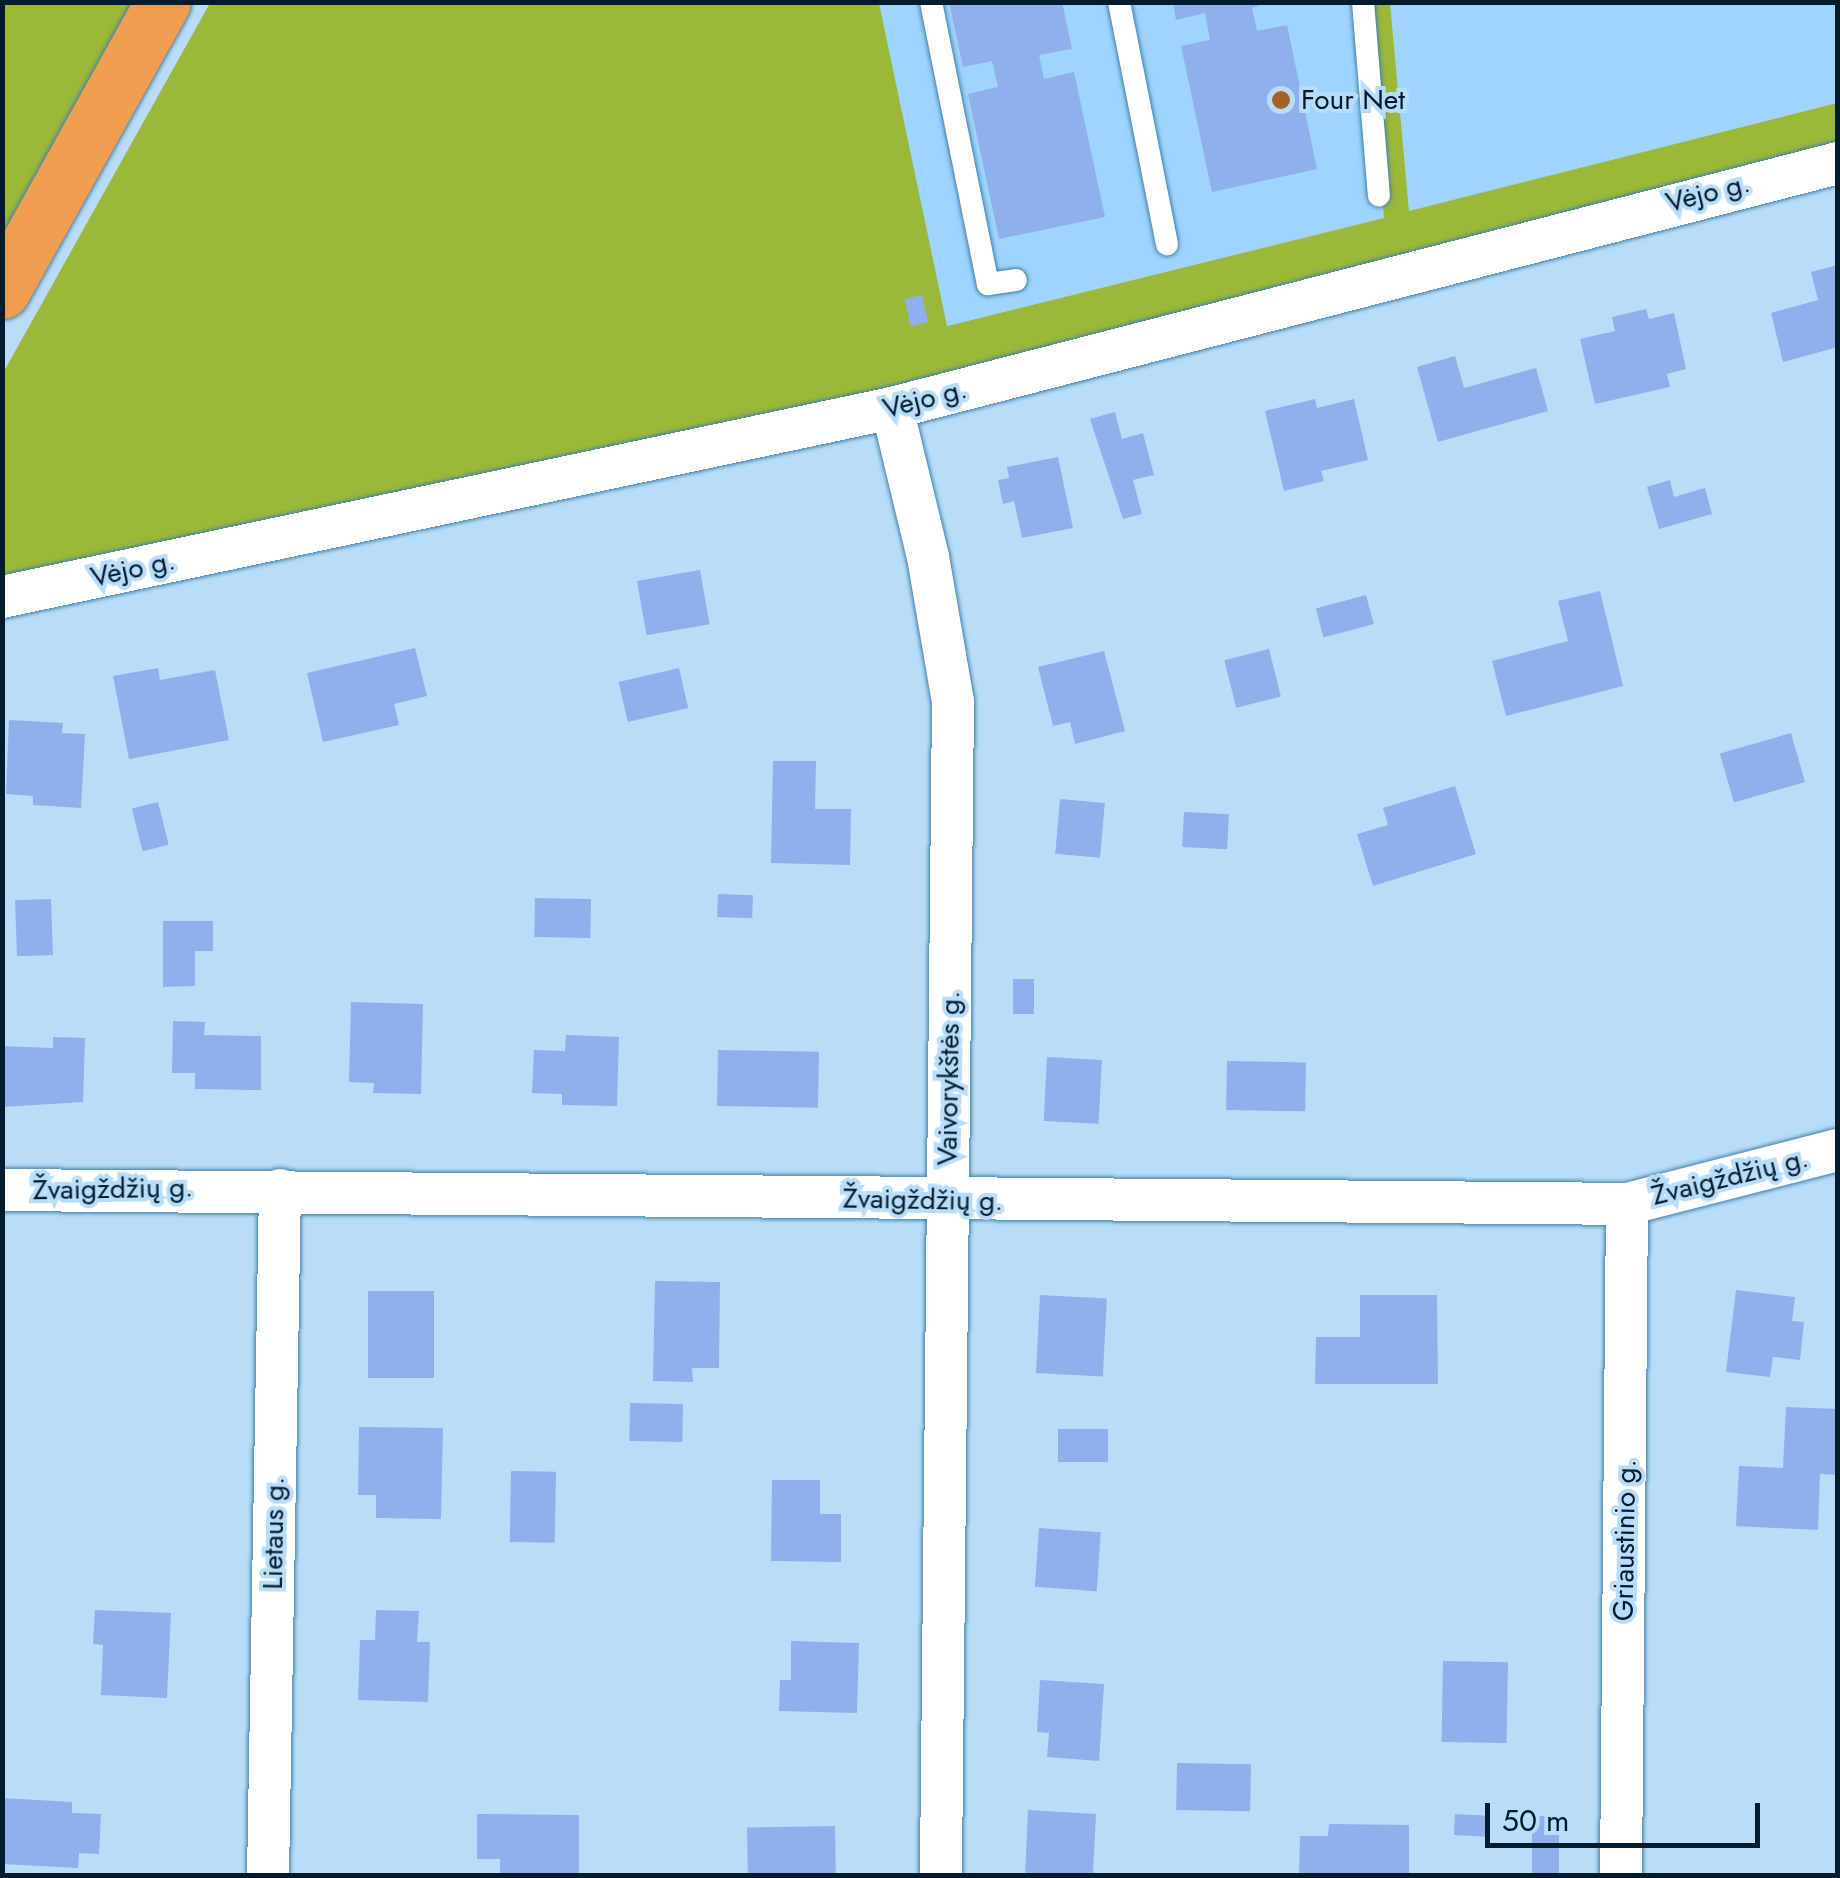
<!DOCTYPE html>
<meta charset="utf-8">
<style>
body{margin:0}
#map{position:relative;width:1840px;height:1878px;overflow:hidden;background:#b9ddf9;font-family:Jost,sans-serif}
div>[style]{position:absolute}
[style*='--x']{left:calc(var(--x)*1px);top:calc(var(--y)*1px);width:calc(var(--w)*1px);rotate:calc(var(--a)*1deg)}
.built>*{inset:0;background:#9ed4fd}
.green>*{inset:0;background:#9cb838}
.building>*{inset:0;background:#8fb0ea;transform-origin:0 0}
.roads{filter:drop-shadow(0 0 2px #4480aa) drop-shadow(0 0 2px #4480aa)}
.lane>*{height:22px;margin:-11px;padding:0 11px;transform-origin:11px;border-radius:11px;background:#fff}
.street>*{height:42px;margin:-21px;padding:0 21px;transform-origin:21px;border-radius:21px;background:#fff}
.highway>*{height:55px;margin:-27.5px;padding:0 27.5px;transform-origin:27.5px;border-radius:27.5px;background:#f09e52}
.dots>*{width:28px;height:28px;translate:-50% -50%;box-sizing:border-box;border:5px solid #b9ddf9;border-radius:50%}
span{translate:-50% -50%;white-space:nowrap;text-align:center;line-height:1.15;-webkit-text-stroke:8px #b9ddf9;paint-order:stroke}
.poi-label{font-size:28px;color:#031b2c}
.left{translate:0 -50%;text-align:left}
.street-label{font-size:28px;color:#031b2c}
.frame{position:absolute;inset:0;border:5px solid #031b2c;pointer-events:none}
.scale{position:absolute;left:1485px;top:1803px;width:275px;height:45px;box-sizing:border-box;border:5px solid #031b2c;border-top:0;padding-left:12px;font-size:30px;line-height:35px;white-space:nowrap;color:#031b2c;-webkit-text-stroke:8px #b9ddf9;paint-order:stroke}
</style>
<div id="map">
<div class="built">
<div style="clip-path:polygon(879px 3px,1367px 3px,1385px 218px,946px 326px)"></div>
<div style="clip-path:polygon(1390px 3px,1837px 3px,1837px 103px,1409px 211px)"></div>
</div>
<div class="green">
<div style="clip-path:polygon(3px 3px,133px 3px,3px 239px)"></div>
<div style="clip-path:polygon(210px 3px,879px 3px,947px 326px,1384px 218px,1367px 3px,1390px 3px,1409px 211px,1837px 103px,1837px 145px,967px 372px,3px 582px,3px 373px)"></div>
</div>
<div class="building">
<div style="clip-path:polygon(949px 2px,1062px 2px,1072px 49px,1039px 55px,1044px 79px,1074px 72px,1105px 217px,999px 239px,968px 94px,998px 87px,992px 61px,963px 67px)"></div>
<div style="clip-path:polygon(1173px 2px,1268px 2px,1252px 8px,1257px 31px,1287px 25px,1317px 169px,1212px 192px,1181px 46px,1210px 40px,1205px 13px,1176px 20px)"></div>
<div style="clip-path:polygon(1838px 265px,1838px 347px,1783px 362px,1771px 313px,1818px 300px,1811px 272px)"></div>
<div style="left:922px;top:295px;width:28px;height:18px;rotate:77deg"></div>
<div style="clip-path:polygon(1646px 309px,1649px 319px,1674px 313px,1686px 369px,1667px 374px,1670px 387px,1595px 404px,1580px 339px,1615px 331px,1612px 317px)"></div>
<div style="clip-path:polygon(1455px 356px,1464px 388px,1536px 368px,1548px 411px,1438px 442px,1417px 367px)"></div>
<div style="clip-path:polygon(1315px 399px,1317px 408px,1354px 399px,1368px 460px,1321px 471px,1324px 481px,1284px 491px,1265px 411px)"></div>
<div style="clip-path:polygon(1115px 412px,1122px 439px,1143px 433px,1154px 475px,1133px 480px,1142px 514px,1123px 519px,1090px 419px)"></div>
<div style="clip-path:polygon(1058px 457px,1073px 528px,1022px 538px,1014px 501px,1003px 504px,998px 480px,1009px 478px,1007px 467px)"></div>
<div style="clip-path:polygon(1670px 480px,1674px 497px,1705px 488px,1712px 514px,1659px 529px,1647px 487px)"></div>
<div style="left:700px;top:570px;width:55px;height:64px;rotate:80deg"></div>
<div style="clip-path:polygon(1600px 591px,1623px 686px,1506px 716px,1492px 661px,1568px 641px,1558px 601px)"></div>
<div style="left:1366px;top:595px;width:30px;height:52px;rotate:75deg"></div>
<div style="clip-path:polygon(415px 648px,427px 696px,394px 704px,399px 725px,323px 742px,307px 673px)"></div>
<div style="left:1269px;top:649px;width:49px;height:46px;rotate:76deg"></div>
<div style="clip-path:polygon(1104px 651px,1125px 731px,1075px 744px,1070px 722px,1053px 726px,1038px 667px)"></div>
<div style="clip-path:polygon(158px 668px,160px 680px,215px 670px,229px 740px,129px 759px,113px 676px)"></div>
<div style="left:679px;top:668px;width:41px;height:62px;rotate:77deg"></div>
<div style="clip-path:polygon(9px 720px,63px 723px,62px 733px,85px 734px,81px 808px,33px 805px,33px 796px,6px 794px)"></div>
<div style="left:1791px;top:733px;width:51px;height:74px;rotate:74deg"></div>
<div style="clip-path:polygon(773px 761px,816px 761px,815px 809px,851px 809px,850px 865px,771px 863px)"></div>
<div style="clip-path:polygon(1455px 786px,1476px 854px,1373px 886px,1357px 834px,1388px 825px,1383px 808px)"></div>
<div style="left:1060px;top:799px;width:45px;height:55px;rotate:5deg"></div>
<div style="left:158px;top:802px;width:44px;height:27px;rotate:76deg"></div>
<div style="left:1184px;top:812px;width:45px;height:35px;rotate:3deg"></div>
<div style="left:718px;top:894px;width:35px;height:23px;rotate:2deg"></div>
<div style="left:535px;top:898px;width:56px;height:39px;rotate:1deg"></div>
<div style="left:51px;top:899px;width:56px;height:36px;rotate:88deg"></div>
<div style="clip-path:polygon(163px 921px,213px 921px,213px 951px,195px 951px,195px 986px,163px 987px)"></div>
<div style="left:1013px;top:979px;width:21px;height:35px"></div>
<div style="clip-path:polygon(351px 1002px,423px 1004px,421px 1094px,373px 1093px,374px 1083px,349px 1082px)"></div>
<div style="clip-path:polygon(173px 1021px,205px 1022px,204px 1035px,261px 1036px,261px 1090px,195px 1089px,195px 1073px,172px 1073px)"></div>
<div style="clip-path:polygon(566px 1035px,619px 1037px,617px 1106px,562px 1105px,562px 1094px,532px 1093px,534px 1050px,565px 1051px)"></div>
<div style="clip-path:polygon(53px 1037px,85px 1038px,83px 1102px,2px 1107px,2px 1046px,53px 1048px)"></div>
<div style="left:718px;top:1050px;width:101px;height:56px;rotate:1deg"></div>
<div style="left:1047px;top:1057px;width:55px;height:64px;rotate:3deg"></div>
<div style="left:1227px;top:1061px;width:79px;height:49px;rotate:1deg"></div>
<div style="clip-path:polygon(655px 1281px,720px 1282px,719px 1368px,692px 1368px,693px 1382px,653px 1381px)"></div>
<div style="clip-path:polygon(1736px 1290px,1795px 1297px,1792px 1321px,1804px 1322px,1800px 1360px,1773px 1357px,1770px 1377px,1726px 1372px)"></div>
<div style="left:368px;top:1291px;width:66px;height:87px"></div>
<div style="left:1040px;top:1295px;width:67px;height:78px;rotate:3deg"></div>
<div style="clip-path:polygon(1360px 1295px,1437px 1295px,1438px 1384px,1315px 1384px,1316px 1337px,1360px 1337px)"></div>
<div style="left:630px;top:1403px;width:53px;height:38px;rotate:1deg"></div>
<div style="clip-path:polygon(1786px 1407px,1838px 1409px,1838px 1475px,1820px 1474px,1818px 1530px,1736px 1526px,1739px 1466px,1783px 1468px)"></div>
<div style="clip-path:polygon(359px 1427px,443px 1428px,441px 1519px,376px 1518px,376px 1495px,358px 1495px)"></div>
<div style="left:1058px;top:1429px;width:50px;height:33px"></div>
<div style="left:511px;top:1471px;width:45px;height:71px;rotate:1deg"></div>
<div style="clip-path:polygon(772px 1480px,820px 1480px,820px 1514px,841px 1514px,841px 1562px,771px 1561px)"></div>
<div style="left:1039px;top:1528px;width:62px;height:59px;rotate:4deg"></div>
<div style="clip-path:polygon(95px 1610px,171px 1613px,167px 1698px,101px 1695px,103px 1645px,93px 1644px)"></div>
<div style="clip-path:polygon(376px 1610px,419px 1611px,417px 1642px,430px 1642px,428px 1702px,358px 1700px,360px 1640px,375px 1640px)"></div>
<div style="clip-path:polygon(791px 1641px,859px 1643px,857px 1713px,779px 1711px,780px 1680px,791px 1680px)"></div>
<div style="left:1443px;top:1661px;width:65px;height:81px;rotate:1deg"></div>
<div style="clip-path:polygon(1040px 1680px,1104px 1684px,1099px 1761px,1047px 1757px,1049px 1733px,1037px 1732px)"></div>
<div style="left:1177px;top:1763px;width:74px;height:47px;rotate:1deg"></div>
<div style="clip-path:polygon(2px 1798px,72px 1802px,72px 1813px,101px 1814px,99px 1854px,79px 1853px,78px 1868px,2px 1864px)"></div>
<div style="clip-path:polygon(1028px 1810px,1096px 1814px,1093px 1872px,1101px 1876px,1025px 1876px)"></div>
<div style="clip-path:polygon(477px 1814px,579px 1815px,579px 1876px,500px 1876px,500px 1859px,477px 1859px)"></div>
<div style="left:1455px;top:1814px;width:33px;height:21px;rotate:3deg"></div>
<div style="left:1532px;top:1816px;width:27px;height:60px"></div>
<div style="clip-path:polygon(1329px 1824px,1409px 1825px,1409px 1876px,1299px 1876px,1300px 1836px,1328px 1836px)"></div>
<div style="left:835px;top:1826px;width:50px;height:88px;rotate:89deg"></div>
</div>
<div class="roads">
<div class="lane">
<div style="--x:931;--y:2;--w:288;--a:78.6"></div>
<div style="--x:988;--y:284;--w:28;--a:-8"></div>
<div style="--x:1119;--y:2;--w:247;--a:78.8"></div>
<div style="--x:1363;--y:2;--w:194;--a:85.3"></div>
</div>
<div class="street">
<div style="--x:892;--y:408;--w:153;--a:76.4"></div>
<div style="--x:928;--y:557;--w:147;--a:80.2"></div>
<div style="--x:953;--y:702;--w:1174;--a:90.59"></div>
<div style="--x:2;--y:597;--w:910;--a:-11.99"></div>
<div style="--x:892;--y:408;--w:977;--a:-14.52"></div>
<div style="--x:2;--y:1190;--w:1625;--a:0.49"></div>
<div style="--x:1627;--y:1204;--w:218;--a:-14.4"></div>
<div style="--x:268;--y:1876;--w:686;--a:-89"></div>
<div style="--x:1621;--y:1876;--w:672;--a:-89.49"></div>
</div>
<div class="highway">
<div style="--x:2;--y:291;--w:331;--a:-60.9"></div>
</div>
</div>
<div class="dots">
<div style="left:1281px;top:100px;background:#a16328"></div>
</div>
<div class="poi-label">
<span class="left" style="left:1301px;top:100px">Four Net</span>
</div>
<div class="street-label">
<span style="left:1708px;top:193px;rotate:-14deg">Vėjo g.</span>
<span style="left:925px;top:399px;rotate:-14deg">Vėjo g.</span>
<span style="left:133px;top:569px;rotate:-12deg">Vėjo g.</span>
<span style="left:949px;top:1078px;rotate:-89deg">Vaivorykštės g.</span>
<span style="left:1730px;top:1177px;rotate:-14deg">Žvaigždžių g.</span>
<span style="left:113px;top:1189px;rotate:-1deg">Žvaigždžių g.</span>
<span style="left:923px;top:1200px;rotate:1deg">Žvaigždžių g.</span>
<span style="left:274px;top:1533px;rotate:-89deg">Lietaus g.</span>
<span style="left:1625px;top:1540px;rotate:-89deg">Griaustinio g.</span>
</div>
<div class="frame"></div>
<div class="scale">50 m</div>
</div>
